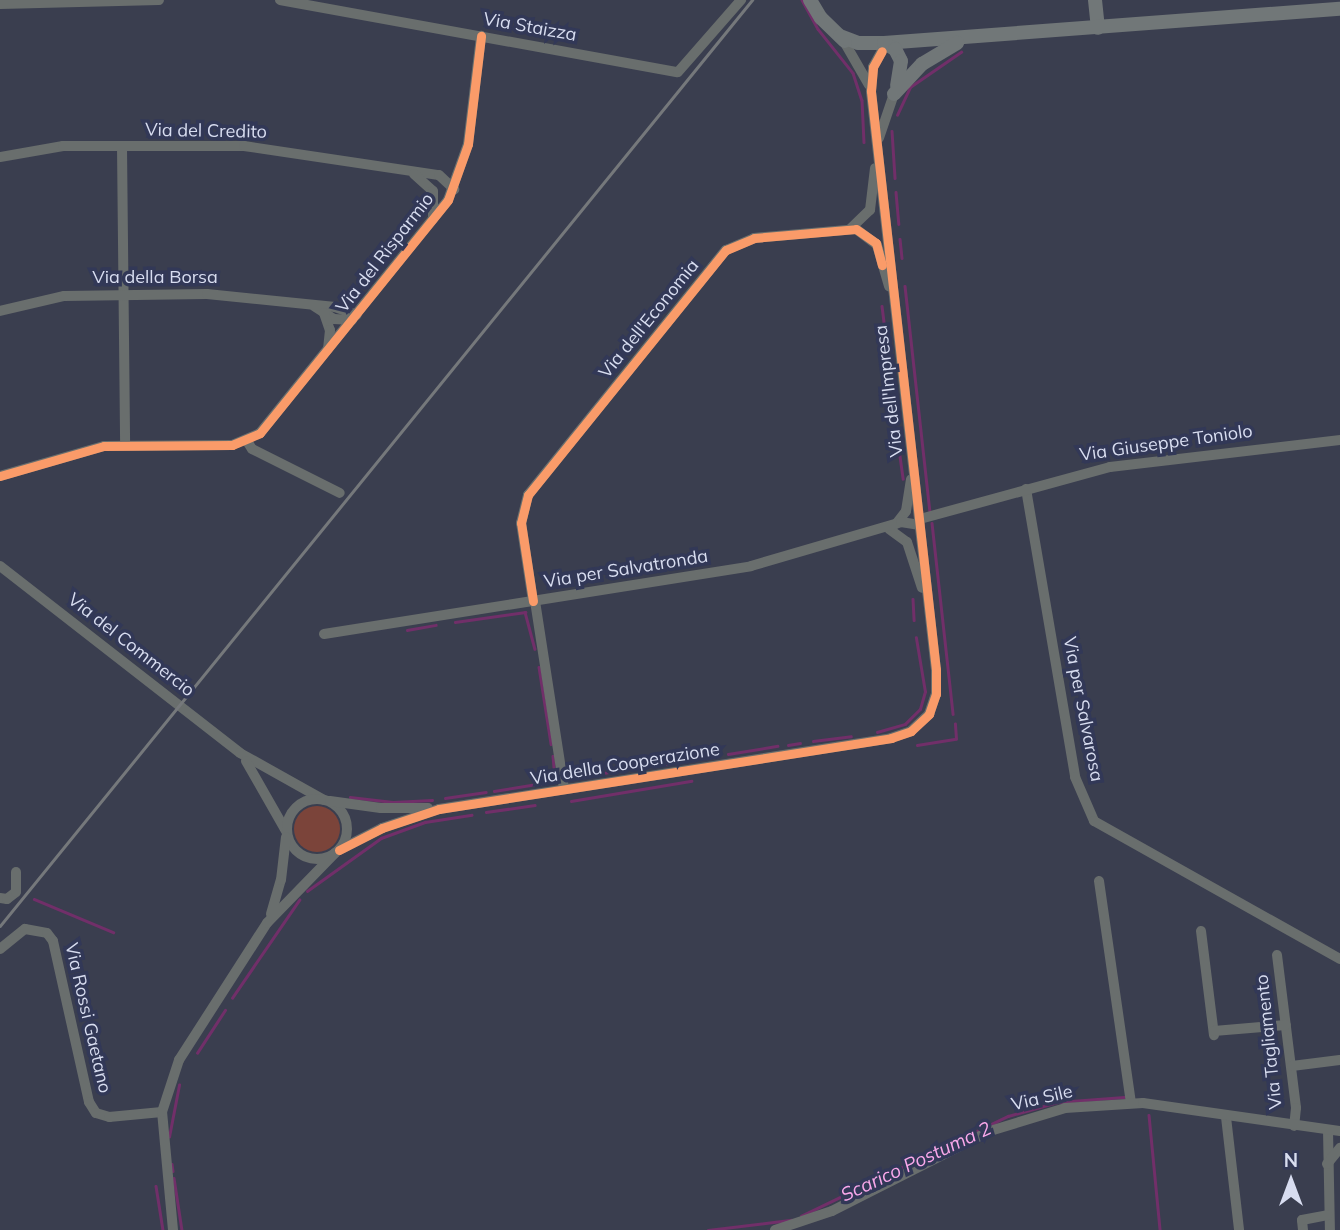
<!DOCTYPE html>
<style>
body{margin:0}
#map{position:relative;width:1340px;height:1230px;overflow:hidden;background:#3a3e4f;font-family:Mulish,sans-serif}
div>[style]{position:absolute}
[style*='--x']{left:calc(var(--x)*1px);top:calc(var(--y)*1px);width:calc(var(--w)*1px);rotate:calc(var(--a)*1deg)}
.green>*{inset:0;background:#7b443a}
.round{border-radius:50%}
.stream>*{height:2.5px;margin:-1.25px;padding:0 1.25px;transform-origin:1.25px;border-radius:1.25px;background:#712f69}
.minor>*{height:10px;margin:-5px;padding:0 5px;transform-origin:5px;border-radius:5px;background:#696e6d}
.minor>.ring{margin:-5px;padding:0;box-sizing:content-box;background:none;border:10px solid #696e6d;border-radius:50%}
.major>*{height:14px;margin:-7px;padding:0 7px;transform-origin:7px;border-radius:7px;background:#717778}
.rail>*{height:2.5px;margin:-1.25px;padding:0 1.25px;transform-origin:1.25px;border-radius:1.25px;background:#75787b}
.cycleway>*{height:9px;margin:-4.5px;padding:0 4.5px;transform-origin:4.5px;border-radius:4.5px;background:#fa9b69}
span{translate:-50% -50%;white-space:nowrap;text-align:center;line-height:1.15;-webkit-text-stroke:7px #323857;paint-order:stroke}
.street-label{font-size:18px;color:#d8ddf0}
.water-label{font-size:19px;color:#f9a8ea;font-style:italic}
.north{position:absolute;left:1256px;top:1146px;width:70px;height:70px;-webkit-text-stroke:5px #323857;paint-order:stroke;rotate:0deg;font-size:19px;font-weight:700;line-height:28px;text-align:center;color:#d8ddf0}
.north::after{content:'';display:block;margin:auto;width:24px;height:32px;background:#d8ddf0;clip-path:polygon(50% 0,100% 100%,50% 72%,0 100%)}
</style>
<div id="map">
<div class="green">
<div class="round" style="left:294px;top:806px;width:46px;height:46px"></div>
</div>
<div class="stream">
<div style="--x:802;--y:0;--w:33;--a:61"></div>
<div style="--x:818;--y:29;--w:56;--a:51.5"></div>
<div style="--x:853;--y:73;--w:28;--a:72"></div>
<div style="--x:862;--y:100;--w:42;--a:87.3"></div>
<div style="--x:897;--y:115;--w:31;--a:-65"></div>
<div style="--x:910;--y:87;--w:62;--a:-34.5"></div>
<div style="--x:892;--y:131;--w:47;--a:86.3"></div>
<div style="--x:896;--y:192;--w:32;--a:85"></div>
<div style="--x:900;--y:239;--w:19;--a:84"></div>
<div style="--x:905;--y:286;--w:226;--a:83.7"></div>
<div style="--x:882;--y:306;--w:64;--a:82.9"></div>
<div style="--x:893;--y:401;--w:15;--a:82"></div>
<div style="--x:898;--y:442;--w:37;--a:82"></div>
<div style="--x:932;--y:523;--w:192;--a:83.7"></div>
<div style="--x:913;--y:599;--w:21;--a:87"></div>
<div style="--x:455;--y:622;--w:71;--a:-8.1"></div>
<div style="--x:525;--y:612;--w:38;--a:75"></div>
<div style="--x:407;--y:630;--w:29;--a:-10"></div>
<div style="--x:539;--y:667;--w:78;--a:81.1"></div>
<div style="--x:877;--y:732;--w:29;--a:-16"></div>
<div style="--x:905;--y:724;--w:21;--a:-45"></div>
<div style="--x:920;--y:709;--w:18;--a:-74"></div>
<div style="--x:925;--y:692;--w:55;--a:-99.5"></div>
<div style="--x:813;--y:741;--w:38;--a:-7"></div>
<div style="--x:788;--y:745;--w:12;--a:-9"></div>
<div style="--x:917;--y:745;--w:39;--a:-9"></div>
<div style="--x:956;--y:739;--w:15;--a:-94"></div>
<div style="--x:728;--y:754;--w:50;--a:-9.3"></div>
<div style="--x:553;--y:756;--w:24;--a:85"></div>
<div style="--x:710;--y:757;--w:7;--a:-8"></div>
<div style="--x:659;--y:765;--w:39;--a:-9"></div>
<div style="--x:569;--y:779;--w:53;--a:-9.8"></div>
<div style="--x:494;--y:791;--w:63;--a:-9.2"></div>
<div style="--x:350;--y:797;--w:43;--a:6.6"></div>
<div style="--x:393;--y:802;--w:39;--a:-3"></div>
<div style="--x:445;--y:798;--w:41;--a:-8.3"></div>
<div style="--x:571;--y:801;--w:122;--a:-9.5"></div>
<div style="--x:486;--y:812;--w:49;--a:-8.1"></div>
<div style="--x:307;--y:891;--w:91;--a:-35.6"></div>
<div style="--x:381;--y:838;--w:47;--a:-20"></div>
<div style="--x:425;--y:822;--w:47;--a:-8.7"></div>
<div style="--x:34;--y:899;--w:86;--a:22.7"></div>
<div style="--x:232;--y:998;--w:119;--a:-55.6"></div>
<div style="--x:197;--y:1053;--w:51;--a:-56.9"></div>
<div style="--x:1149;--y:1115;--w:116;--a:84.5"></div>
<div style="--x:169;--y:1137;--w:53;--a:-79.1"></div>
<div style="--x:172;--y:1164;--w:7;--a:82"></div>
<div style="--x:174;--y:1178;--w:53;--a:81.3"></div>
<div style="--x:156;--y:1186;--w:45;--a:81"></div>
<div style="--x:801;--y:1216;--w:230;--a:-25.8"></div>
<div style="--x:1008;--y:1116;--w:52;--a:-15.6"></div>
<div style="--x:1058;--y:1102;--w:66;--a:-4.3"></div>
<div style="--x:708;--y:1230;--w:84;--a:-6.9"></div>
</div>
<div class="minor">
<div style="--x:280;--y:0;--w:404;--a:10.3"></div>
<div style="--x:678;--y:72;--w:96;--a:-48.8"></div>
<div style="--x:0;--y:4;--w:159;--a:-1.4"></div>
<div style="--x:842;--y:38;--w:54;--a:60.1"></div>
<div style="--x:879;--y:138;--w:46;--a:-71.2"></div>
<div style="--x:122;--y:147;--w:298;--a:89.4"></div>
<div style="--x:0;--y:157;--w:64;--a:-9.9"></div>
<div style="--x:63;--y:146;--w:181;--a:0"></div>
<div style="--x:244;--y:146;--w:197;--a:8.5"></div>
<div style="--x:439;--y:175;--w:21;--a:43"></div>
<div style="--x:414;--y:174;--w:25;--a:42"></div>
<div style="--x:433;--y:191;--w:28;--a:90"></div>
<div style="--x:850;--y:229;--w:28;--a:-44"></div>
<div style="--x:870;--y:210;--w:42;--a:-83.2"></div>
<div style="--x:314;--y:306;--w:24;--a:33"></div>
<div style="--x:334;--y:319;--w:18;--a:3"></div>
<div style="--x:0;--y:311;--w:66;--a:-13.2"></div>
<div style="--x:64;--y:296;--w:143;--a:-0.8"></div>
<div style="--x:207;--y:294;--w:129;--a:5.8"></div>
<div style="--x:335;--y:307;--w:23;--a:20"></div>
<div style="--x:324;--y:313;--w:18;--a:71"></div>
<div style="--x:330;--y:330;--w:18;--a:96"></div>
<div style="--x:247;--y:441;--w:9;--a:58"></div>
<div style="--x:252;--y:449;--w:98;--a:26.6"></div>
<div style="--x:0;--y:476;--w:108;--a:-16.1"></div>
<div style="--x:104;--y:446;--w:128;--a:-0.4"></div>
<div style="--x:232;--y:445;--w:30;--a:-23"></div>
<div style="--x:260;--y:433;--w:299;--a:-51.1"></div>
<div style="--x:448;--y:200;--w:59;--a:-70.3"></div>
<div style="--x:468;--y:144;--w:109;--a:-83.1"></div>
<div style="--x:1026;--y:489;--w:292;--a:80.3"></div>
<div style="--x:1075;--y:777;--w:48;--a:66.6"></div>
<div style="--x:1094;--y:821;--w:282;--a:29.3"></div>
<div style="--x:920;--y:519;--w:197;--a:-15.3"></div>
<div style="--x:1110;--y:467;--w:232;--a:-6.7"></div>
<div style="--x:896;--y:524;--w:16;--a:-52"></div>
<div style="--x:906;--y:511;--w:32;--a:-81"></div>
<div style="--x:889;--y:529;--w:22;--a:36"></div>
<div style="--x:907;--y:542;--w:48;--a:71.9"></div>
<div style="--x:0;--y:566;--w:304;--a:37.9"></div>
<div style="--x:240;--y:753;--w:96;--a:29.2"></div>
<div style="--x:533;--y:601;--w:79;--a:-98.7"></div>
<div style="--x:521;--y:523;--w:29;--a:-76"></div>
<div style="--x:528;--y:495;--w:315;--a:-51.1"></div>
<div style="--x:726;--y:250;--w:30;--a:-23"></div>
<div style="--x:754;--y:238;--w:102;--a:-5"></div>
<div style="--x:856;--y:229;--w:26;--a:37"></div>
<div style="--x:877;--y:245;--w:43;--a:73.7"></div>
<div style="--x:535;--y:601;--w:190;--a:81.2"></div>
<div style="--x:324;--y:634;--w:432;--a:-9"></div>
<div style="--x:751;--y:566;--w:156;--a:-16.3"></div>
<div style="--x:901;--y:522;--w:19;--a:9"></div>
<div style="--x:246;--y:761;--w:81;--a:60.3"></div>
<div class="ring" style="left:287px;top:799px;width:50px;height:50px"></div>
<div style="--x:330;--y:801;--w:51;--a:7.8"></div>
<div style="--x:381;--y:808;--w:47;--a:0"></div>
<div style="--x:339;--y:850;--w:48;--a:-27.1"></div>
<div style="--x:382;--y:828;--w:60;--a:-18.4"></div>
<div style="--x:439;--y:809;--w:458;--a:-8.9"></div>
<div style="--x:891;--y:738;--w:21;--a:-19"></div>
<div style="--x:911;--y:731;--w:25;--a:-43"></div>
<div style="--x:929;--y:714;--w:21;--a:-71"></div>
<div style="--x:936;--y:694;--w:24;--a:-90"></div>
<div style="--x:936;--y:670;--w:583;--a:-96.41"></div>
<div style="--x:871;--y:91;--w:24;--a:-85"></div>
<div style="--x:873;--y:67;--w:18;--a:-61"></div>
<div style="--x:1099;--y:881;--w:224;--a:81.8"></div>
<div style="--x:0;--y:898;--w:7;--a:8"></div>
<div style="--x:7;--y:899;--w:11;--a:-38"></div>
<div style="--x:16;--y:892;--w:20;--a:-90"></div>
<div style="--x:271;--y:914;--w:35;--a:-74"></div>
<div style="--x:281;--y:880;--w:43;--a:-83.4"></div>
<div style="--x:1201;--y:931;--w:105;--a:82.9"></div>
<div style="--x:0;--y:949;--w:32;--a:-39"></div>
<div style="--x:25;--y:929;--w:22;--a:10"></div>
<div style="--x:47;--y:933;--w:10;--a:53"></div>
<div style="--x:53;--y:941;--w:165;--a:77.4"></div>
<div style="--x:89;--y:1102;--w:13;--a:58"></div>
<div style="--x:96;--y:1113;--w:14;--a:17"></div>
<div style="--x:109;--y:1117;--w:53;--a:-5.4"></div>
<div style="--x:1277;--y:955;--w:154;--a:82.9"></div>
<div style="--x:1296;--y:1108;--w:18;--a:96"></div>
<div style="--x:1214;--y:1031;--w:72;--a:-4.8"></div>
<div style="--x:1292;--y:1066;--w:48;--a:-7.1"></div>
<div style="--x:1226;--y:1117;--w:114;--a:83.4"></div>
<div style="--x:1328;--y:1130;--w:100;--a:88.9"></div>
<div style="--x:1327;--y:1164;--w:21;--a:-51"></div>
<div style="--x:173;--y:1230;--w:119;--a:-95.3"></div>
<div style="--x:162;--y:1112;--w:55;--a:-71.9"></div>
<div style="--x:179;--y:1060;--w:163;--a:-57.3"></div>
<div style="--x:267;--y:923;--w:98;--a:-45.8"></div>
<div style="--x:775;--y:1230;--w:60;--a:-18.4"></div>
<div style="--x:832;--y:1211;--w:177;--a:-26.9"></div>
<div style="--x:990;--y:1131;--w:78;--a:-17"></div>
<div style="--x:1065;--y:1108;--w:78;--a:-3.7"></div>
<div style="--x:1143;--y:1103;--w:199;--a:8.1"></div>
<div style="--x:1303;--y:1230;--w:10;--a:-96"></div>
<div style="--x:1302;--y:1220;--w:26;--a:-11"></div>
</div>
<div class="major">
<div style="--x:810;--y:0;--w:21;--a:59"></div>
<div style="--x:821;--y:18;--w:33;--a:44"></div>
<div style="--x:1095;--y:0;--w:28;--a:84"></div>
<div style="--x:840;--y:36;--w:19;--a:21"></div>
<div style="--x:858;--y:43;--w:26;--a:0"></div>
<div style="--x:884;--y:43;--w:457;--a:-4.3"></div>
<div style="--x:884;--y:43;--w:13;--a:29"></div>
<div style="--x:895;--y:49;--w:13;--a:63"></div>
<div style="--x:901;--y:61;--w:25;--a:99"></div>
<div style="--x:894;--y:94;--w:41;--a:-47"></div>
<div style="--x:922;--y:64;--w:41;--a:-31"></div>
</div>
<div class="rail">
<div style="--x:0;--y:926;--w:1193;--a:-50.92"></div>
</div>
<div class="cycleway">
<div style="--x:0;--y:476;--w:108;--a:-16.1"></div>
<div style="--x:104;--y:446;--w:128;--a:-0.4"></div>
<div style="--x:232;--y:445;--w:30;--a:-23"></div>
<div style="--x:260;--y:433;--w:299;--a:-51.1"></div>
<div style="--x:448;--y:200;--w:59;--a:-70.3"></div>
<div style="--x:468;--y:144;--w:109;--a:-83.1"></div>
<div style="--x:533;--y:601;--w:79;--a:-98.7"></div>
<div style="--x:521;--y:523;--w:29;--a:-76"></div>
<div style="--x:528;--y:495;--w:315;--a:-51.1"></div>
<div style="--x:726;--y:250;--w:30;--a:-23"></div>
<div style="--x:754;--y:238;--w:102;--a:-5"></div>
<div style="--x:856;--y:229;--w:24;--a:35"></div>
<div style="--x:876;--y:243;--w:23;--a:75"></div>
<div style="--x:339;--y:850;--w:48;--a:-27.1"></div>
<div style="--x:382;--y:828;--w:60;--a:-18.4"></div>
<div style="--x:439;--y:809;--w:458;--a:-8.9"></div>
<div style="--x:891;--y:738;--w:21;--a:-19"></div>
<div style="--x:911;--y:731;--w:25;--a:-43"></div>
<div style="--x:929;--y:714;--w:21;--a:-71"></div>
<div style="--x:936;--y:694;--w:24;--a:-90"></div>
<div style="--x:936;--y:670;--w:583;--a:-96.41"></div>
<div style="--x:871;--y:91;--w:24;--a:-85"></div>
<div style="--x:873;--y:67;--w:18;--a:-61"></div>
</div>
<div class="street-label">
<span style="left:530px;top:27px;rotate:10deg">Via Staizza</span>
<span style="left:206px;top:131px;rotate:1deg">Via del Credito</span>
<span style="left:385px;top:253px;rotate:-52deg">Via del Risparmio</span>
<span style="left:155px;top:277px">Via della Borsa</span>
<span style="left:649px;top:319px;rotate:-51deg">Via dell'Economia</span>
<span style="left:889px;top:391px;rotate:-97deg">Via dell'Impresa</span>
<span style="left:1166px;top:443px;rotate:-8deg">Via Giuseppe Toniolo</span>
<span style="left:626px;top:569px;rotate:-9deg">Via per Salvatronda</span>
<span style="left:131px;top:645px;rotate:38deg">Via del Commercio</span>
<span style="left:1083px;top:709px;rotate:79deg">Via per Salvarosa</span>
<span style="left:625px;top:764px;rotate:-9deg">Via della Cooperazione</span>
<span style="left:88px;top:1018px;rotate:77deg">Via Rossi Gaetano</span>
<span style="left:1269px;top:1042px;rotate:-96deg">Via Tagliamento</span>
<span style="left:1042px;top:1098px;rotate:-13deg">Via Sile</span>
</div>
<div class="water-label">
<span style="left:916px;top:1162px;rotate:-25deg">Scarico Postuma 2</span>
</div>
<div class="north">N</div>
</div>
